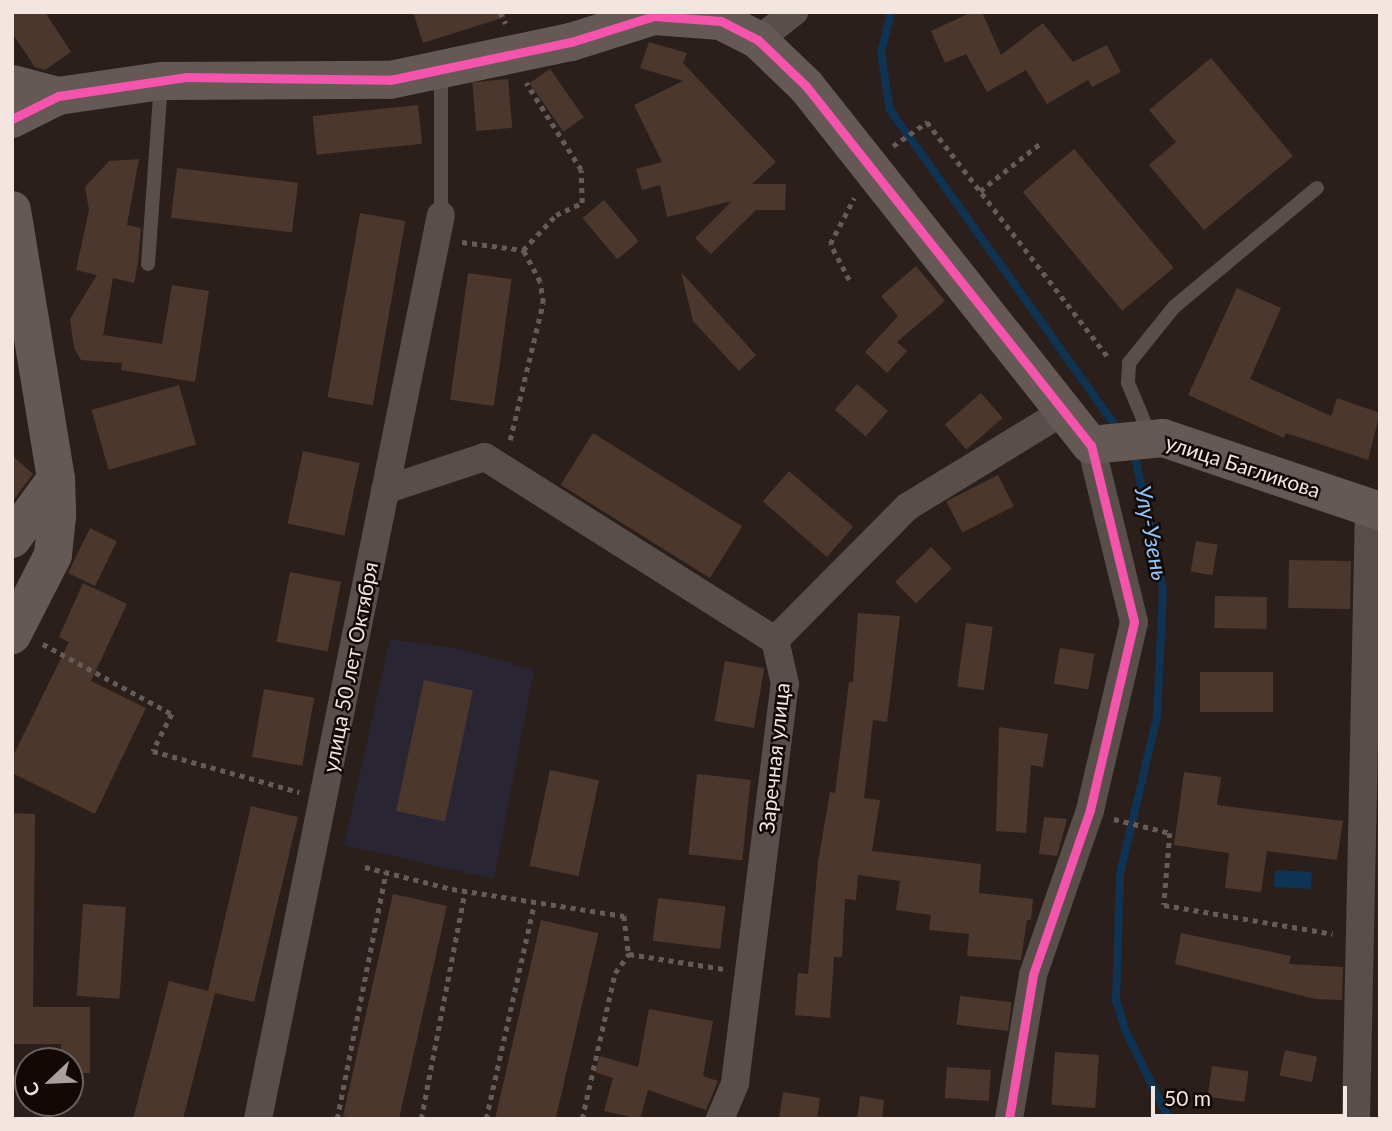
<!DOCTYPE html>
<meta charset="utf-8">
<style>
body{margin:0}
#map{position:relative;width:1392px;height:1131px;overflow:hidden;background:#2a1f1a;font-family:Lato,sans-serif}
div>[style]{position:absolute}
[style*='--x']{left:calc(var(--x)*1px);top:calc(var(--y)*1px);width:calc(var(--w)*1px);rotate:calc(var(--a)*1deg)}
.education>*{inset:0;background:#292533}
.water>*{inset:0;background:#0f3352;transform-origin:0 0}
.stream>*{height:8px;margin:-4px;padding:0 4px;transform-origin:4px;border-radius:4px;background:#0f3352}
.building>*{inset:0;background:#4c372c;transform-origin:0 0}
.path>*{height:4.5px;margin-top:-2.25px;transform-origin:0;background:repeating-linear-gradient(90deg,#655c59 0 5px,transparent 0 10px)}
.service>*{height:14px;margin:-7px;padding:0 7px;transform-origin:7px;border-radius:7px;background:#584f4b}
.minor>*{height:28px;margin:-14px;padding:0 14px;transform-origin:14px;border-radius:14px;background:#584f4b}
.secondary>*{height:38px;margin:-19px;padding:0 19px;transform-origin:19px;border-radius:19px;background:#655956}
.bus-1>*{height:9px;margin:-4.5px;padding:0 4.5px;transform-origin:4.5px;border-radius:4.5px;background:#f653ac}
span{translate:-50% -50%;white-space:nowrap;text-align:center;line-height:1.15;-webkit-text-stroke:5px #120906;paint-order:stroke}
.street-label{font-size:21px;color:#f3e5df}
.water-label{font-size:23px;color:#90c6fa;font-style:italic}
.frame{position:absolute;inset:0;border:14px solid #f3e5df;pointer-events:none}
.north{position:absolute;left:14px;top:1047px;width:70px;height:70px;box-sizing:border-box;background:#120906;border:2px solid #6c615d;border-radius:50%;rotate:247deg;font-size:19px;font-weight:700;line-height:28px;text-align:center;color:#f3e5df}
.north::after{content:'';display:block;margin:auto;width:24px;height:32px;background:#ada09a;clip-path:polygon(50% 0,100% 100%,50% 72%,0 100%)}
.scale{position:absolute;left:1151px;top:1086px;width:196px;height:32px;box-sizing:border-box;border:4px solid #f3e5df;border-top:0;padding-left:9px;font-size:21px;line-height:24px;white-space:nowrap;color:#f3e5df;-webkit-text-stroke:5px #120906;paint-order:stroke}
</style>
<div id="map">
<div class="education">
<div style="clip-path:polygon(390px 639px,460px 649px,534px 670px,494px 879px,344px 845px)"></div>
</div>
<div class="water">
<div style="left:1275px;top:870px;width:37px;height:17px;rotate:3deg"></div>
</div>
<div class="stream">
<div style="--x:891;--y:12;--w:42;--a:103.7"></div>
<div style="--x:881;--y:53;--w:58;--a:81"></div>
<div style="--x:890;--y:110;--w:393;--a:54.5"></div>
<div style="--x:1134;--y:452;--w:141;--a:78.1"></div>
<div style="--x:1163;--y:590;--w:127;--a:92.7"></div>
<div style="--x:1157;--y:717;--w:161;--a:103.3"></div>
<div style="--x:1120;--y:874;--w:126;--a:91.8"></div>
<div style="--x:1116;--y:1000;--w:34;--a:73"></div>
<div style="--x:1126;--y:1032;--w:97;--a:63.7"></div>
</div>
<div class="building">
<div style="clip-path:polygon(12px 12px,45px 12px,71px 52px,45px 70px,35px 67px,12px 33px)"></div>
<div style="clip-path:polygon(413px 12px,505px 12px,505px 17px,423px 43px)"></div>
<div style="clip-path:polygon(972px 12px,982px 12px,1001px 55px,1043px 23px,1073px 62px,1107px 45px,1121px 72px,1092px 87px,1088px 80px,1047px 104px,1026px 70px,987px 92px,966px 54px,945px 63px,931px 31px)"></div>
<div style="clip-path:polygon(649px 42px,687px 53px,683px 63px,776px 162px,752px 184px,786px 184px,785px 210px,756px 210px,711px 254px,695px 238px,732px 201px,667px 217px,660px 185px,642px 190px,636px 169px,662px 162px,634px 105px,683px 81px,640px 68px)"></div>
<div style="clip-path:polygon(1211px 58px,1293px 156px,1204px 230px,1149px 165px,1176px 142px,1149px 110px)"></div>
<div style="left:550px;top:69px;width:59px;height:25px;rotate:55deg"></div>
<div style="left:508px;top:79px;width:49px;height:36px;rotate:85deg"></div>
<div style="left:418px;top:105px;width:39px;height:106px;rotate:84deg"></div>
<div style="left:1074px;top:149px;width:155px;height:67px;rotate:50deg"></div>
<div style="clip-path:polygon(139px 159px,127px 225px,141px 228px,138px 263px,134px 283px,113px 278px,103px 335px,162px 344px,172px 285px,209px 291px,195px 382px,121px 370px,122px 363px,81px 360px,74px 348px,70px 319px,97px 275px,76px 270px,89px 210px,85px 187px,109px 161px)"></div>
<div style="left:177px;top:168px;width:122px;height:50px;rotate:7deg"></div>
<div style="left:604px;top:200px;width:54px;height:28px;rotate:50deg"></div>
<div style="left:360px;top:213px;width:46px;height:187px;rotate:10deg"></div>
<div style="clip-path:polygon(916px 266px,945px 301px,897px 342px,907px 351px,887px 373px,865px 352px,898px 316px,881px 296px)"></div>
<div style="clip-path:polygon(681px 272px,756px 355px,739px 371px,693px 321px)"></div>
<div style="left:468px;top:273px;width:44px;height:128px;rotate:8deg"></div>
<div style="clip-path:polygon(1237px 288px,1281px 308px,1250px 379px,1331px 416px,1337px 398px,1380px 413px,1368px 460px,1286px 433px,1284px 438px,1188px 395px)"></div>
<div style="left:857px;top:384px;width:41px;height:34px;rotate:41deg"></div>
<div style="left:179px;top:385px;width:62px;height:91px;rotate:74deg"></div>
<div style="left:981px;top:393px;width:33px;height:48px;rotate:49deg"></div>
<div style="left:593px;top:433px;width:176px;height:61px;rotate:32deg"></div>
<div style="left:303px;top:451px;width:58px;height:74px;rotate:12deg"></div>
<div style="clip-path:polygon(12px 455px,33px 474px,12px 502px)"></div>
<div style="left:789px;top:471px;width:85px;height:40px;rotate:41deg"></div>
<div style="left:998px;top:475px;width:35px;height:58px;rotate:63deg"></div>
<div style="left:90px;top:528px;width:30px;height:50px;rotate:26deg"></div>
<div style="left:1196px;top:541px;width:22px;height:31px;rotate:10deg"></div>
<div style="left:931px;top:547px;width:30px;height:50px;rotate:46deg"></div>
<div style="left:1289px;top:560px;width:62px;height:48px;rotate:1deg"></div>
<div style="left:290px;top:572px;width:52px;height:71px;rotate:11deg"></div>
<div style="clip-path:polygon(83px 583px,127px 604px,91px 681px,146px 708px,95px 814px,12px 773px,12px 758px,69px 642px,59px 637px)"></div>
<div style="left:1215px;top:596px;width:52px;height:32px;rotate:1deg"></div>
<div style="clip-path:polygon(858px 613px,900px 616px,887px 722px,873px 720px,864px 798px,880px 800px,872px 851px,981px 864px,979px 893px,1033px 899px,1031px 920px,1027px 920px,1021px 960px,967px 956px,969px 934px,929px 930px,931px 915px,896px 910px,900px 881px,858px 875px,856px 900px,845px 899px,842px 957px,834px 957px,830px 1018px,795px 1015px,798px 973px,808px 974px,818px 862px,830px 792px,835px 793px,849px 682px,853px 682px)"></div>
<div style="left:966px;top:623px;width:27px;height:64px;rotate:8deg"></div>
<div style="left:1060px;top:648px;width:35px;height:36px;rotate:10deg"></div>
<div style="left:725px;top:661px;width:40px;height:61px;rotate:10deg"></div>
<div style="left:1200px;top:672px;width:73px;height:40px"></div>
<div style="left:424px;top:680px;width:50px;height:134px;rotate:12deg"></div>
<div style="left:264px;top:689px;width:51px;height:69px;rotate:10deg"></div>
<div style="clip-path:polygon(999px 727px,1048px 734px,1043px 767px,1031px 765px,1026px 833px,996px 831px)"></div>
<div style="left:550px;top:770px;width:50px;height:98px;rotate:12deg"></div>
<div style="clip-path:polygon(1184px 772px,1221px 777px,1217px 805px,1343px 821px,1337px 860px,1267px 851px,1261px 892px,1225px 888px,1229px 853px,1174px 845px)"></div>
<div style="left:697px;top:774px;width:54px;height:81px;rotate:6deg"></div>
<div style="clip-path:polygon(251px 806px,298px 817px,254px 1002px,215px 993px,183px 1119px,133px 1119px,169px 981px,208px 991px)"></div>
<div style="clip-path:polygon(12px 813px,35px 814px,33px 1007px,90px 1007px,90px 1073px,70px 1073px,70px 1061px,61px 1061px,61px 1044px,12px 1044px)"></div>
<div style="clip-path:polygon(1044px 817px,1067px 819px,1057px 856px,1039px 854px)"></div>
<div style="clip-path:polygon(393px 894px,447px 906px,399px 1119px,356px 1119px,343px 1116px)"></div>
<div style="left:658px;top:898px;width:68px;height:43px;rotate:7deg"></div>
<div style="left:83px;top:904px;width:43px;height:92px;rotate:4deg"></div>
<div style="left:541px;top:920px;width:59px;height:203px;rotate:13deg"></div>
<div style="clip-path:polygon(1181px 933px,1291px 956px,1289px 964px,1343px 967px,1342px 1000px,1315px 999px,1175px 964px)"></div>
<div style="left:960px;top:996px;width:52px;height:29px;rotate:7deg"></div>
<div style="clip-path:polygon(649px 1009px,713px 1021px,703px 1076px,718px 1081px,706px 1110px,648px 1090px,640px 1119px,604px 1111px,613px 1078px,595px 1072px,600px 1056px,638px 1067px)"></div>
<div style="left:1285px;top:1050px;width:33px;height:26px;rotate:12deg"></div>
<div style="left:1055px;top:1052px;width:44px;height:53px;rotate:4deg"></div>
<div style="left:1212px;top:1066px;width:37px;height:31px;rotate:8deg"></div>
<div style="left:947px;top:1067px;width:44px;height:31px;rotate:4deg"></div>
<div style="clip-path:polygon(783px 1092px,820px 1098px,817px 1119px,779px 1119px)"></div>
<div style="clip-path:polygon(860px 1096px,884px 1100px,882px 1119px,857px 1119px)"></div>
</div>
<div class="path">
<div style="--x:500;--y:12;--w:13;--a:63"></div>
<div style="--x:893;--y:146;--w:42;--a:-35.2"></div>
<div style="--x:927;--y:122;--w:300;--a:52.4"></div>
<div style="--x:980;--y:191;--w:79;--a:-38.3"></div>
<div style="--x:462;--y:242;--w:62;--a:7.5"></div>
<div style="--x:849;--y:280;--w:41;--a:-117.8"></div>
<div style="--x:830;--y:244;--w:52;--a:-62.4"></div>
<div style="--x:510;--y:440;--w:141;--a:-76.5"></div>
<div style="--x:543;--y:303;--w:21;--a:-98"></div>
<div style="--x:540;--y:282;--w:36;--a:-118"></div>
<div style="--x:523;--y:250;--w:48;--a:-46.7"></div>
<div style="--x:556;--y:215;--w:29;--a:-25"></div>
<div style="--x:582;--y:203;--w:33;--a:-92"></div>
<div style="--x:581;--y:170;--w:103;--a:-122.3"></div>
<div style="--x:43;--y:644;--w:147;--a:28.5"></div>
<div style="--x:172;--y:714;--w:42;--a:117.2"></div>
<div style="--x:153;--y:751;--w:152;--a:15.7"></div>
<div style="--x:1114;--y:819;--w:58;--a:14"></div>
<div style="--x:1170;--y:833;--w:72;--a:94.8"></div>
<div style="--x:1164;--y:905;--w:171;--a:9.7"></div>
<div style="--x:365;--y:867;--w:90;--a:14.2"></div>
<div style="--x:452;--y:889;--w:174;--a:8.9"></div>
<div style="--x:624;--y:916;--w:38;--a:83"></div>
<div style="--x:629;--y:954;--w:96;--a:9"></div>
<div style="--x:337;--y:1119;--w:252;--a:-78.8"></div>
<div style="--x:421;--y:1119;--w:232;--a:-79.1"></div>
<div style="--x:486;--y:1119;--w:220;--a:-77.4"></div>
<div style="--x:582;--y:1119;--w:150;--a:-77.3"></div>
<div style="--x:615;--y:973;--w:24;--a:-54"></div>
</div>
<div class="service">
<div style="--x:441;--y:71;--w:144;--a:90"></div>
<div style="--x:148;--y:264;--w:180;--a:-85.9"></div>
<div style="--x:1151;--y:438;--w:60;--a:-112.7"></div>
<div style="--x:1128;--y:383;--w:20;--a:-87"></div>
<div style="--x:1129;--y:363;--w:72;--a:-51.2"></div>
<div style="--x:1174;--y:307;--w:186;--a:-39.8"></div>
</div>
<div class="minor">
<div style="--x:758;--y:40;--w:46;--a:-37.9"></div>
<div style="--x:385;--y:490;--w:105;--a:-18.3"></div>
<div style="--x:485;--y:457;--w:343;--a:32.3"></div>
<div style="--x:775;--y:640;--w:187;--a:-45.2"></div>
<div style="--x:907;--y:507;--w:184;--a:-31.4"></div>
<div style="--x:258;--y:1119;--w:922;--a:-78.56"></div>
<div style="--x:720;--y:1119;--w:39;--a:-67"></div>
<div style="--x:735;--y:1083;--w:402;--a:-82.9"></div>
<div style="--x:785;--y:684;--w:45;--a:-102.8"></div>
<div style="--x:1009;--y:1119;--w:146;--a:-80.5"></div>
<div style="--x:1033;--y:975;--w:175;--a:-70.9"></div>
<div style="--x:1090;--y:810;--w:193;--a:-76.8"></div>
<div style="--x:1134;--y:622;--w:182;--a:-103.7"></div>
<div style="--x:1356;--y:1119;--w:612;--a:-88.78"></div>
</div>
<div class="secondary">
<div style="--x:12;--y:84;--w:48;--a:14.6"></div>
<div style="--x:12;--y:119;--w:51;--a:-26.6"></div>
<div style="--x:58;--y:96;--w:104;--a:-8.3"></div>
<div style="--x:161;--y:81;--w:229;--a:-0.3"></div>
<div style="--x:390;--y:80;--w:185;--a:-11.9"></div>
<div style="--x:571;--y:42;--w:87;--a:-17.4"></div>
<div style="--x:654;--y:16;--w:67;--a:4.3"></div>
<div style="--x:721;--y:21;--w:42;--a:27.2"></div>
<div style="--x:758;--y:40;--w:66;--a:43.8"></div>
<div style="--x:806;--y:86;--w:458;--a:51.6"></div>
<div style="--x:1091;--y:445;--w:72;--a:-5.6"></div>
<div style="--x:1163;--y:438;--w:229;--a:18.6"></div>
<div style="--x:12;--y:210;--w:273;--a:80.7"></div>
<div style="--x:56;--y:479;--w:37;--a:88"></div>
<div style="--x:57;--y:516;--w:39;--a:96"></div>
<div style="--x:53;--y:555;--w:90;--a:117.1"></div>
<div style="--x:12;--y:539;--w:74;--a:-53.7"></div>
</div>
<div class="bus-1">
<div style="--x:12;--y:119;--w:51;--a:-26.6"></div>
<div style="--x:58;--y:96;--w:129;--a:-8.4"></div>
<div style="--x:186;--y:77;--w:204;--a:0.8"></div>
<div style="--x:390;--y:80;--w:185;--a:-11.9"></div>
<div style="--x:571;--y:42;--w:87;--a:-17.4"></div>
<div style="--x:654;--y:16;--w:67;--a:4.3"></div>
<div style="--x:721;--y:21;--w:42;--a:27.2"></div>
<div style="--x:758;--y:40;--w:66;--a:43.8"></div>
<div style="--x:806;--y:86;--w:458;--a:51.6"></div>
<div style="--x:1091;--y:445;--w:182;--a:76.3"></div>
<div style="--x:1134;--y:622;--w:193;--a:103.2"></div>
<div style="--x:1090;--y:810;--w:175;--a:109.1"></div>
<div style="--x:1033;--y:975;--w:146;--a:99.5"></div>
</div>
<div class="street-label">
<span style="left:1243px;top:466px;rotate:18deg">улица Багликова</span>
<span style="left:350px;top:667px;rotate:-79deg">улица 50 лет Октября</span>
<span style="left:774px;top:758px;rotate:-84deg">Заречная улица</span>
</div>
<div class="water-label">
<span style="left:1152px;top:533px;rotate:79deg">Улу-Узень</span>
</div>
<div class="frame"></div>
<div class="north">С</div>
<div class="scale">50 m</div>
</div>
